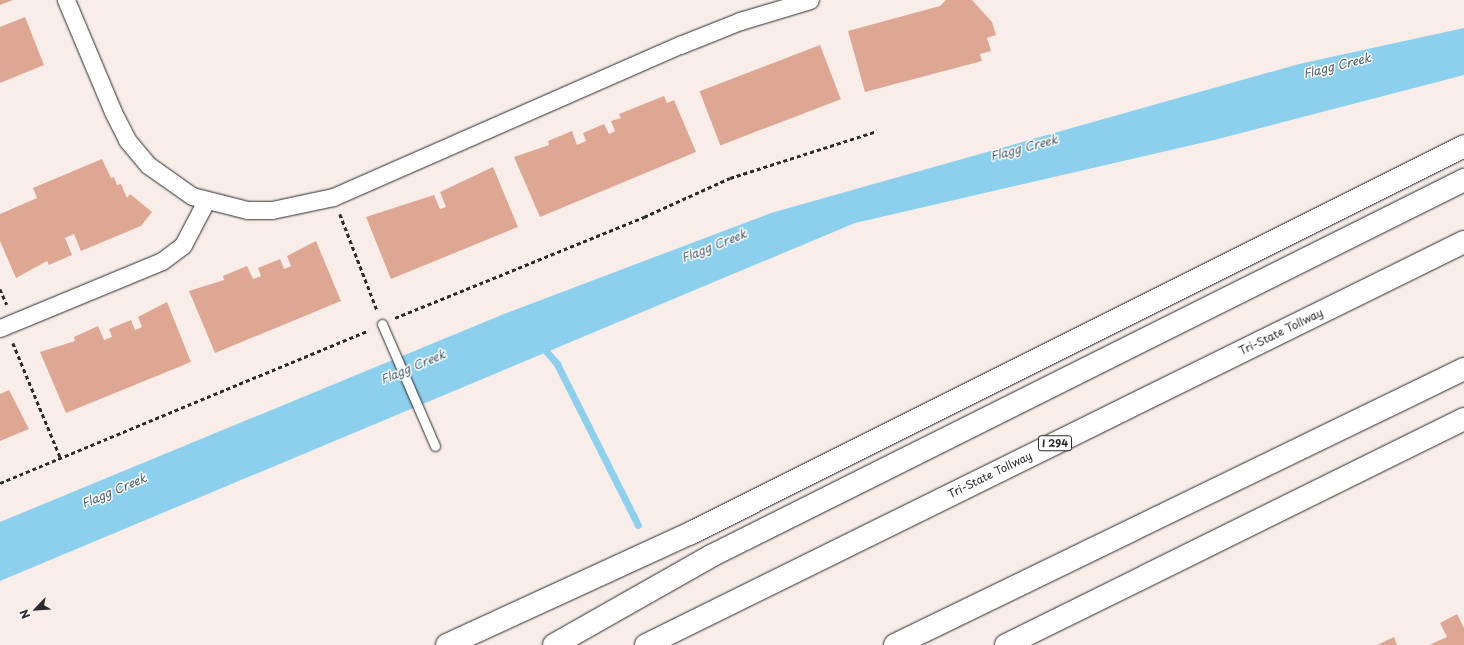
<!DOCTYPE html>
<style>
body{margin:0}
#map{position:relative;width:1464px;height:645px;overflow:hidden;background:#f8ede9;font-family:"Playpen Sans",sans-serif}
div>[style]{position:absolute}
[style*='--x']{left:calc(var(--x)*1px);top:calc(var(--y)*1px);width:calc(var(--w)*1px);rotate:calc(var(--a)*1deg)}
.water>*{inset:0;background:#8cd0ed}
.stream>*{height:7px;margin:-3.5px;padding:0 3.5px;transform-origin:3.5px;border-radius:3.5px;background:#8cd0ed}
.building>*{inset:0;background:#dda793;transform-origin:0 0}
.path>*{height:2.5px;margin-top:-1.25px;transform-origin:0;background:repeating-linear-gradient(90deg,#2b2b2b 0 4px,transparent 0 7px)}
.roads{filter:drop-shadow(0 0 1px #2b2b2b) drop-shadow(0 0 1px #2b2b2b)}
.lane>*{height:9px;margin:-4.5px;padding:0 4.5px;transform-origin:4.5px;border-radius:4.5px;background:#fff}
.street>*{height:17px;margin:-8.5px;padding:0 8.5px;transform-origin:8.5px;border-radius:8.5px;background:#fff}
.highway>*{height:22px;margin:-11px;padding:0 11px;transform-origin:11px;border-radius:11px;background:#fff}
span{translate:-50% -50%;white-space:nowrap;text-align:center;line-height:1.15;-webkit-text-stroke:3px #fff;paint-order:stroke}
.shield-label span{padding:1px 3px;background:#fff;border:1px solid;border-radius:3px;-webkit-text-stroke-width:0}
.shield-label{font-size:10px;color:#2b2b2b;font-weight:700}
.street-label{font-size:11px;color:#2b2b2b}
.water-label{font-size:12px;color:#485d65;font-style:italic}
.north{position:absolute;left:16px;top:589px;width:40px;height:40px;-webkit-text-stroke:3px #fff;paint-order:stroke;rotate:245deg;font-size:11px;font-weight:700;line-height:16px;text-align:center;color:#2b2b2b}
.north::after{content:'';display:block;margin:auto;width:14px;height:18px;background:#2b2b2b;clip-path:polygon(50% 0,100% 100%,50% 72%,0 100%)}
</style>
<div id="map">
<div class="water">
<div style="clip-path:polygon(1464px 28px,1464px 75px,1214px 140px,855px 223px,0 581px,0 522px,504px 314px,771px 213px,1299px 64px)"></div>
</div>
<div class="stream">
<div style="--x:539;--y:343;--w:28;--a:49"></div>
<div style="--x:557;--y:364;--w:180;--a:63.3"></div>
</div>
<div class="building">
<div style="clip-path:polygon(0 0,13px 0,0 5px)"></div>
<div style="clip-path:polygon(946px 0,972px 0,992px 22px,996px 35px,987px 38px,991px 51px,980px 54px,982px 61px,865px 92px,848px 31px,940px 6px)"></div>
<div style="clip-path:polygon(25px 17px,44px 65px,0 83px,0 27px)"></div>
<div style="left:820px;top:45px;width:58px;height:129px;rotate:69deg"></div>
<div style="clip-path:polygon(664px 96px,667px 103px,674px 100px,696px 152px,540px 217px,514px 157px,549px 145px,548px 141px,572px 131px,577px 145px,586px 141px,583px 133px,604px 124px,609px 134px,615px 131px,611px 121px,621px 118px,619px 114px)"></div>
<div style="clip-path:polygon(102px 159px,111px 178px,114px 177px,117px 185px,121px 184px,127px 198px,130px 194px,152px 212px,141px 226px,81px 251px,74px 234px,65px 238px,72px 255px,49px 265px,47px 261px,16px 278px,0 241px,0 214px,37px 198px,33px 188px)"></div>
<div style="clip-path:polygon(493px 167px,518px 227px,391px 279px,366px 217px,434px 195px,440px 209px,446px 207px,440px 192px)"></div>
<div style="clip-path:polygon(316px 241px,341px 301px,215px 353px,189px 291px,224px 280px,223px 276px,247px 266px,253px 279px,261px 276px,258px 268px,280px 259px,284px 269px,291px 266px,287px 256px)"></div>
<div style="clip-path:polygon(167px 302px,191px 362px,66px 413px,40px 352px,75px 341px,74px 337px,98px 326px,104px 340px,112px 337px,109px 329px,131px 320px,135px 330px,142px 327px,138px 317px)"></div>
<div style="clip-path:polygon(9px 390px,29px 429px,0 441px,0 394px)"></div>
<div style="clip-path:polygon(1457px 614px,1464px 628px,1464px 645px,1429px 645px,1447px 637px,1440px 623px)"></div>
<div style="clip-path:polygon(1394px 637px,1397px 645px,1377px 645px)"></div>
</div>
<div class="path">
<div style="--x:340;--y:214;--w:103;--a:68.9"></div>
<div style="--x:0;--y:289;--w:17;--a:66"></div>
<div style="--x:395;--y:318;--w:269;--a:-22.1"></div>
<div style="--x:644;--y:217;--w:94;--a:-24.4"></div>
<div style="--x:730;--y:178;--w:154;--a:-17.7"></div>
<div style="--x:13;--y:343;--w:126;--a:67.5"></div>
<div style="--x:0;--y:483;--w:399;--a:-22.5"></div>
</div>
<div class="roads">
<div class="lane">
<div style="--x:382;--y:324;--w:133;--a:66.5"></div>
</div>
<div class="street">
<div style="--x:66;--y:0;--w:121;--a:67.2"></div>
<div style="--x:113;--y:112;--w:31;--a:63"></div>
<div style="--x:127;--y:140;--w:33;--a:50"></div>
<div style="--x:148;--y:165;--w:54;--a:35.2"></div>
<div style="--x:192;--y:196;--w:57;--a:14.3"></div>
<div style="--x:247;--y:210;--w:25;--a:0"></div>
<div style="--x:272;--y:210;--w:62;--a:-12"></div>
<div style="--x:333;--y:197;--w:379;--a:-23.7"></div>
<div style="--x:680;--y:45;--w:65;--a:-21.8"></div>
<div style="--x:740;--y:21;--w:73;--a:-16.7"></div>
<div style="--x:0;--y:328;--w:175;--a:-22.5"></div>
<div style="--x:162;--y:261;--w:26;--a:-37"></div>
<div style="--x:183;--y:245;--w:50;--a:-62.4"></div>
</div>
<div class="highway">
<div style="--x:447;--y:645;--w:268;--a:-24.7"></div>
<div style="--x:691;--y:533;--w:864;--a:-26.59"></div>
<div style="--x:554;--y:645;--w:180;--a:-29.5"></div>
<div style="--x:711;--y:556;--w:842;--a:-26.53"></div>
<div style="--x:646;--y:645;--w:912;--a:-26.23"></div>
<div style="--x:895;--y:645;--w:632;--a:-25.88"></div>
<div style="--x:1006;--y:645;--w:511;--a:-26.26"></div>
</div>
</div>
<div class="shield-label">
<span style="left:1055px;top:443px">I 294</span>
</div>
<div class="street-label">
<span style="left:1281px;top:332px;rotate:-26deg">Tri-State Tollway</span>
<span style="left:990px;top:475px;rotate:-26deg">Tri-State Tollway</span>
</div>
<div class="water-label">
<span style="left:1337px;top:66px;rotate:-14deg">Flagg Creek</span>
<span style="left:1024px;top:148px;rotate:-15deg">Flagg Creek</span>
<span style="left:714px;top:246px;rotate:-22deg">Flagg Creek</span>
<span style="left:413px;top:367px;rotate:-23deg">Flagg Creek</span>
<span style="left:114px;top:491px;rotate:-23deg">Flagg Creek</span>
</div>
<div class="north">N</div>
</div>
